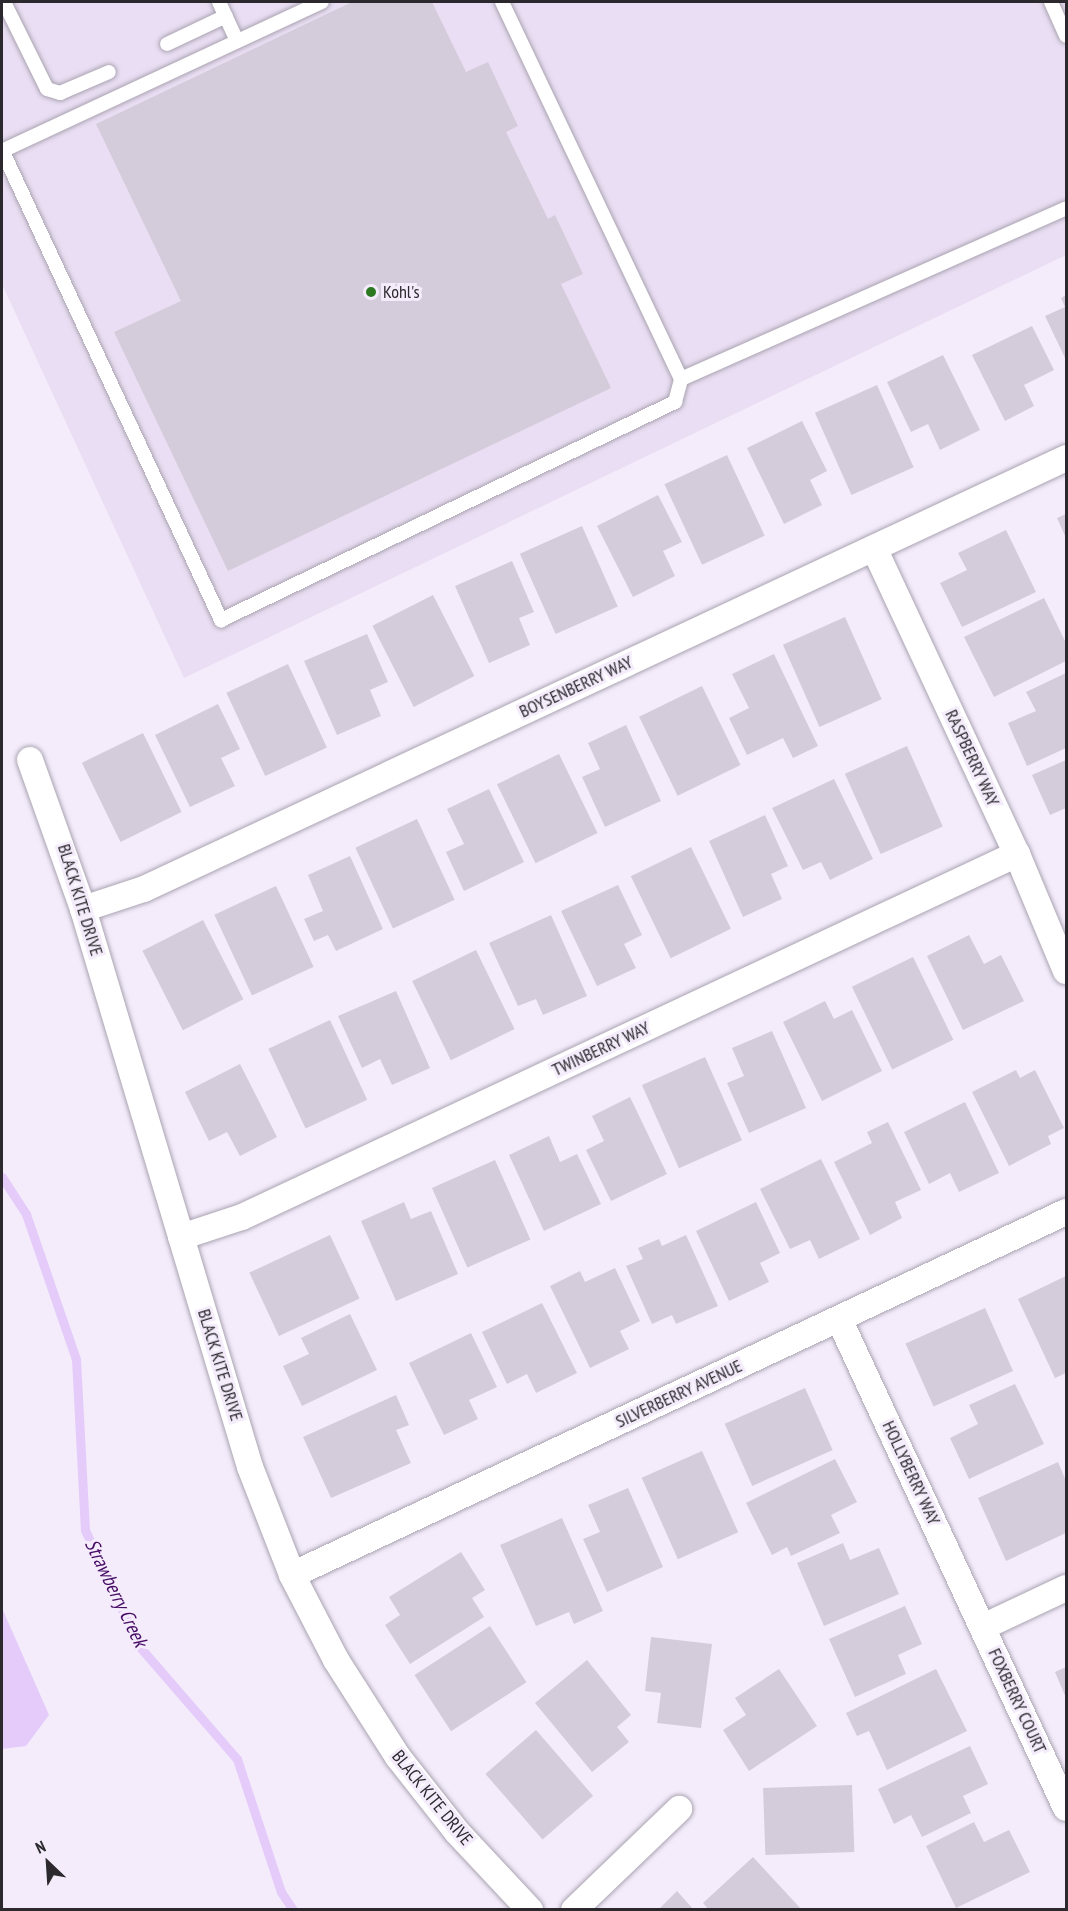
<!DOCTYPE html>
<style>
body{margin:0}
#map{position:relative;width:1068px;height:1911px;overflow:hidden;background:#f4ecfb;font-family:"PT Sans Narrow",sans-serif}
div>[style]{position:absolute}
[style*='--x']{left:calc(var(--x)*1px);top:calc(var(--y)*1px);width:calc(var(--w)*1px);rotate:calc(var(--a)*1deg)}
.built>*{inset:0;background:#e9def3}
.water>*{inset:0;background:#e4cbf9}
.stream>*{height:9px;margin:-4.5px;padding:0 4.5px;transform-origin:4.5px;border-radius:4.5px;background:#e4cbf9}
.building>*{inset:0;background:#d4ccda;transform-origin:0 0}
.roads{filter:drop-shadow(0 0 2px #aaa3b1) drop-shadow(0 0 2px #aaa3b1)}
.service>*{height:14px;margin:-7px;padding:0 7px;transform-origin:7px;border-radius:7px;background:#fff}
.minor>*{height:26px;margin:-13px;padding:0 13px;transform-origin:13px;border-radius:13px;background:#fff}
.dots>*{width:16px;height:16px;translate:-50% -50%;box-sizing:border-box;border:3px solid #f4ecfb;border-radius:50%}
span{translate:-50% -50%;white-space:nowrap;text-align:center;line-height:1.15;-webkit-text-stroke:6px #f4ecfb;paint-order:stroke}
.poi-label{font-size:18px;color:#2c292e}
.left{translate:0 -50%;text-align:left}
.street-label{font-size:18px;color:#2c292e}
.water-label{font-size:20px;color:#470d66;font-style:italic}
.frame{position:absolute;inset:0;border:3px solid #2c292e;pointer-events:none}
.north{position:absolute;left:18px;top:1833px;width:60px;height:60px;-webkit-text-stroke:4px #f4ecfb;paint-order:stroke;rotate:335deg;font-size:16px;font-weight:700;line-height:24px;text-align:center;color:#2c292e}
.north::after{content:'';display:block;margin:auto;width:21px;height:27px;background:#2c292e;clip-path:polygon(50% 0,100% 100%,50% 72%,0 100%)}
</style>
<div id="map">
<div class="built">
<div style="clip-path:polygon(2px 2px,1066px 2px,1066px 255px,184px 678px,2px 284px)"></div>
</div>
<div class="water">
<div style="clip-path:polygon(2px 1608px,49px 1715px,26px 1746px,2px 1749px)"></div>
</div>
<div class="stream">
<div style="--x:2;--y:1177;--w:44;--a:57"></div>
<div style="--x:26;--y:1214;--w:153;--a:71"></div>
<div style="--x:76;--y:1359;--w:171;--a:87"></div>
<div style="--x:85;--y:1530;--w:128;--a:65"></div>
<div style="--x:139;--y:1646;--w:150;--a:49.1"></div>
<div style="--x:237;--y:1759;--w:140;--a:71.7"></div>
<div style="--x:281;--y:1892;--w:22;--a:56"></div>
</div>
<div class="building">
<div style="clip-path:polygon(352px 2px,432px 2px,466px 72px,488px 62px,518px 126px,506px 132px,548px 219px,555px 215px,583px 274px,561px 284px,611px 388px,228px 571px,114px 332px,181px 301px,96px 124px)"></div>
<div style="clip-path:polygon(1066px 295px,1066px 360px,1045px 316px,1065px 307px,1061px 298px)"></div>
<div style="clip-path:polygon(1032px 326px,1054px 370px,1024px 385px,1034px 406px,1005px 421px,972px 355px)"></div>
<div style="clip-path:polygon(943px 355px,980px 430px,940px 450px,928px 424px,911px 432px,887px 382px)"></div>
<div style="left:877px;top:385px;width:90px;height:68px;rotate:66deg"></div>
<div style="clip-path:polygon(802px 421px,827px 471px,810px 480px,822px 505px,784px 524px,747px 448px)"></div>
<div style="left:727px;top:455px;width:89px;height:69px;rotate:65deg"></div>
<div style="clip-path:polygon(658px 495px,682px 542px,663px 551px,675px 576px,633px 597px,597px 526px)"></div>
<div style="clip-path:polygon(1066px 514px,1066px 538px,1057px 518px)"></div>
<div style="left:582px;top:526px;width:88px;height:68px;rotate:66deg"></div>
<div style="clip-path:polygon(1006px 530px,1036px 592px,962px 627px,940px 583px,967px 570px,958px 553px)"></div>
<div style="clip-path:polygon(512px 561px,534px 612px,519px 618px,530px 645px,489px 663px,455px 586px)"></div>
<div style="left:433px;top:595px;width:91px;height:68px;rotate:63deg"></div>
<div style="clip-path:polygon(1044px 598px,1066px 643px,1066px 661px,994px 697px,964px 637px)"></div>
<div style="left:845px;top:617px;width:90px;height:68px;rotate:66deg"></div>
<div style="clip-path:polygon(367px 634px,388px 682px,370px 690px,381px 716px,337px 735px,304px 661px)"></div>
<div style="clip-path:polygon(774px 654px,818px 746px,793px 758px,783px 738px,747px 755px,729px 718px,749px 708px,732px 674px)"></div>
<div style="left:288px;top:664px;width:92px;height:68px;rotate:65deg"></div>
<div style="clip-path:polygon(1066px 673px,1066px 748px,1027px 766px,1008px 723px,1036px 711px,1026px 692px)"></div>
<div style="left:702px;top:686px;width:88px;height:70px;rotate:64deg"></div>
<div style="clip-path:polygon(218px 704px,240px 749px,221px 758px,235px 786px,190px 807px,155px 735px)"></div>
<div style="clip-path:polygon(626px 725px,661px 801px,605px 827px,582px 777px,600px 769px,588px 743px)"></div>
<div style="left:143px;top:733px;width:88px;height:68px;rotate:64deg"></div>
<div style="left:907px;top:746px;width:88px;height:68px;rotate:66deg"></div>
<div style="left:559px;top:754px;width:88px;height:69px;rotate:64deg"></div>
<div style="clip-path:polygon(1066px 760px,1066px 808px,1050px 815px,1032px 775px)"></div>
<div style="clip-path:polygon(834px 779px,873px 859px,830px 880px,821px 862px,803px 870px,772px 808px)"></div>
<div style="clip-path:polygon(489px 789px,524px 862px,464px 891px,446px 852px,464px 844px,447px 809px)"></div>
<div style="clip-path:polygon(765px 815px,788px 866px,771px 874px,782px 899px,743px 917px,709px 841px)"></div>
<div style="left:417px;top:819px;width:89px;height:68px;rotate:65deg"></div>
<div style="left:691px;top:847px;width:91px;height:67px;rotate:64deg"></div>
<div style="clip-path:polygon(350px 856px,383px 929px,336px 951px,328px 935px,314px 941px,304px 919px,323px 911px,308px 875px)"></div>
<div style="clip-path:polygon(618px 885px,642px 935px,624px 944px,636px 968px,597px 986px,561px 911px)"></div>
<div style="left:276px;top:886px;width:89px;height:68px;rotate:65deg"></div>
<div style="clip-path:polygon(551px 915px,587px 996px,543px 1015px,536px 999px,518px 1006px,489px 943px)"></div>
<div style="left:203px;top:920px;width:89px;height:68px;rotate:63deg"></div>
<div style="clip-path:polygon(969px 935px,984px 964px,1001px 955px,1024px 1001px,963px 1030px,927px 956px)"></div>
<div style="left:476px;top:950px;width:88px;height:71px;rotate:64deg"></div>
<div style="left:913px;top:957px;width:92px;height:68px;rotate:64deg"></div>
<div style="clip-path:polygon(396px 991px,430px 1068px,392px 1085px,380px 1059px,362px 1068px,338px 1016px)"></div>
<div style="clip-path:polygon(825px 1001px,834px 1019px,852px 1010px,882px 1071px,822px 1101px,783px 1022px)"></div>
<div style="left:330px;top:1020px;width:88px;height:68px;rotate:65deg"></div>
<div style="clip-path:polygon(772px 1031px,806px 1108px,749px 1133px,727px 1083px,744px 1076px,732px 1048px)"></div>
<div style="left:705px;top:1057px;width:91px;height:69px;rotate:66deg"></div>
<div style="clip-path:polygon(240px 1064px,277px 1137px,240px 1156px,227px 1132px,209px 1141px,185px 1092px)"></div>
<div style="clip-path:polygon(1016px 1070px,1020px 1078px,1035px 1070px,1064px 1128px,1048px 1136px,1051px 1144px,1009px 1166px,972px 1092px)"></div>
<div style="clip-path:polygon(630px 1097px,667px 1174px,611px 1201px,586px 1150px,604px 1141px,592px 1116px)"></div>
<div style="clip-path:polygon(965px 1102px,999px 1173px,959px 1192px,950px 1173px,929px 1184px,904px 1132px)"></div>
<div style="clip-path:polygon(888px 1122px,921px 1190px,895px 1202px,902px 1218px,870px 1235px,834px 1162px,872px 1143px,867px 1132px)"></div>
<div style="clip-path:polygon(549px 1136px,560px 1162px,577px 1154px,601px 1204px,544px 1231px,509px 1155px)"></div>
<div style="clip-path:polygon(821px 1159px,860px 1239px,819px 1259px,810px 1240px,790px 1249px,760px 1189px)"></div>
<div style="left:495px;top:1160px;width:87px;height:69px;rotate:66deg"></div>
<div style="clip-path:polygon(404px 1202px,411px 1219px,431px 1211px,458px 1274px,396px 1301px,361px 1221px)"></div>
<div style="clip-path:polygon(756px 1202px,780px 1253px,760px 1263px,769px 1282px,729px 1301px,696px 1231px)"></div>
<div style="left:330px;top:1235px;width:70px;height:89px;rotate:65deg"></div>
<div style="clip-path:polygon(686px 1235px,718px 1306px,676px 1324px,672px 1315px,652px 1324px,626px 1266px,643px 1259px,638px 1248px,659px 1239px,662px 1246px)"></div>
<div style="clip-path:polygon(615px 1268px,640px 1321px,620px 1331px,629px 1349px,590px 1368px,550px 1286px,580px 1271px,585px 1282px)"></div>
<div style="clip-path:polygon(1066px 1276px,1066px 1373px,1055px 1378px,1018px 1299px)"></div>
<div style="clip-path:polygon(542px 1303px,577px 1373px,536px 1393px,527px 1374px,507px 1384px,482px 1332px)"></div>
<div style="left:985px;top:1308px;width:69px;height:87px;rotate:66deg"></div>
<div style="clip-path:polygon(350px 1314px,377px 1370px,302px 1406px,283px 1366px,309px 1354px,301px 1338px)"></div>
<div style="clip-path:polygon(471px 1333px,497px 1387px,469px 1400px,478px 1419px,444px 1435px,409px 1363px)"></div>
<div style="clip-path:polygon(1015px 1384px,1044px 1444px,969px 1479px,950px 1438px,978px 1424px,969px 1405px)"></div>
<div style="left:805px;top:1388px;width:68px;height:88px;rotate:66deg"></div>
<div style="clip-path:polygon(396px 1395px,409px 1425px,396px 1430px,411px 1463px,331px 1498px,303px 1437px)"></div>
<div style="left:702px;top:1451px;width:89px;height:66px;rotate:66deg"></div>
<div style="clip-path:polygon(835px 1459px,857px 1502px,831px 1515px,840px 1533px,791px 1556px,787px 1547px,772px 1555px,746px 1503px)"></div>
<div style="clip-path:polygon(1058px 1462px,1066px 1481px,1066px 1533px,1006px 1561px,978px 1498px)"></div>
<div style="clip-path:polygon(628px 1488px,663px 1567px,607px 1592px,583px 1539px,600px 1532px,588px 1505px)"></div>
<div style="clip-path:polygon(562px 1518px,603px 1611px,574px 1624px,569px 1612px,536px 1626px,500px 1545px)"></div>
<div style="clip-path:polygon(843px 1543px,850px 1560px,879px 1548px,899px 1594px,824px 1626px,797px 1563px)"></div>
<div style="clip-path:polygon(461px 1552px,485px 1590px,472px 1598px,484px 1617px,410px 1664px,385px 1625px,400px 1615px,389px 1597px)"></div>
<div style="clip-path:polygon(905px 1606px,922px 1644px,898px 1655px,906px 1674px,855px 1697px,829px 1639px)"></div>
<div style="left:490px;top:1626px;width:67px;height:90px;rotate:57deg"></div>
<div style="clip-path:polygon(651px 1637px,712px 1644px,701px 1728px,657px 1723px,661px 1693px,645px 1691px)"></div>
<div style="clip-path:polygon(587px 1660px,631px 1715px,617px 1727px,629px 1742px,592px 1772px,535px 1703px)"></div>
<div style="clip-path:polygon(1066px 1667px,1066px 1698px,1055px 1672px)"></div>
<div style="clip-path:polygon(779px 1669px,817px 1726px,749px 1771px,723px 1730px,746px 1715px,735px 1698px)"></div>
<div style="clip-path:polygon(936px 1669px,967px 1731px,887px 1770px,869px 1731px,857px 1736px,846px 1713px)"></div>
<div style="left:536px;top:1730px;width:87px;height:67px;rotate:49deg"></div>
<div style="clip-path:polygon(970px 1746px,988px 1784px,963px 1796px,971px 1813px,922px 1837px,911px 1815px,894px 1824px,878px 1789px)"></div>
<div style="left:852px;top:1785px;width:67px;height:89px;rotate:88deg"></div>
<div style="clip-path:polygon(974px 1822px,984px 1842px,1009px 1830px,1030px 1872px,956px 1908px,926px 1846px)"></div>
<div style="clip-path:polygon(753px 1857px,802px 1910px,709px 1910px,703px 1903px)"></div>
<div style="clip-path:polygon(677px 1891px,694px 1910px,658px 1910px)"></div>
</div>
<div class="roads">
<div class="service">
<div style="--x:4;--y:2;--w:97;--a:63.7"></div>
<div style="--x:47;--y:89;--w:14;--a:17"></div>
<div style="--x:60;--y:93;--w:53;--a:-23.2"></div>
<div style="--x:219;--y:2;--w:43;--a:65.2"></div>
<div style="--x:502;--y:2;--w:417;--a:64.6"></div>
<div style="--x:1051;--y:2;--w:37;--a:66"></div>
<div style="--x:167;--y:44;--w:65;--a:-25.4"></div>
<div style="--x:2;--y:150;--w:519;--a:65.02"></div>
<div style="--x:221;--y:620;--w:504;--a:-25.65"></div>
<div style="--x:675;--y:402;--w:24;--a:-75"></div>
<div style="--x:681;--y:379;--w:421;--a:-23.9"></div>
<div style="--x:2;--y:151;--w:353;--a:-25"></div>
</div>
<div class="minor">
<div style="--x:874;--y:548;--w:338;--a:65"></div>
<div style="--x:1017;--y:854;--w:127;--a:67.3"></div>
<div style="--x:30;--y:760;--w:158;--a:70.4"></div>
<div style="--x:83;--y:909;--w:582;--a:73.34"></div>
<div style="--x:250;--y:1467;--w:116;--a:68.7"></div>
<div style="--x:292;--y:1575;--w:96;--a:62.6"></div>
<div style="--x:336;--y:1660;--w:115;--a:57.4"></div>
<div style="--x:398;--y:1757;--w:95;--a:51.8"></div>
<div style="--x:457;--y:1832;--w:107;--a:46.9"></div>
<div style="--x:83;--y:909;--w:64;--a:-18.2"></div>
<div style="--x:144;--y:889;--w:1018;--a:-25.05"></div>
<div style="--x:181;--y:1237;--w:64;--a:-18.2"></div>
<div style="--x:242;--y:1217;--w:856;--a:-25.1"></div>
<div style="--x:839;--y:1319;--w:539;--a:65.1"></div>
<div style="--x:292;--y:1575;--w:855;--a:-25.13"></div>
<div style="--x:983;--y:1627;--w:92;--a:-25.2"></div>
<div style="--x:574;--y:1910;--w:146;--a:-43.9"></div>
</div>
</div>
<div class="dots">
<div style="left:371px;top:292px;background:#2c7921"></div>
</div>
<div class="poi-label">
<span class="left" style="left:383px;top:292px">Kohl's</span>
</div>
<div class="street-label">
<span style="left:576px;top:687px;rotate:-25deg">BOYSENBERRY WAY</span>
<span style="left:972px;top:758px;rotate:65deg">RASPBERRY WAY</span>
<span style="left:80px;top:900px;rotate:73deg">BLACK KITE DRIVE</span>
<span style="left:601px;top:1049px;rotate:-25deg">TWINBERRY WAY</span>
<span style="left:220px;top:1365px;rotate:73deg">BLACK KITE DRIVE</span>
<span style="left:679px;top:1394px;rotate:-25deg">SILVERBERRY AVENUE</span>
<span style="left:911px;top:1473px;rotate:65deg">HOLLYBERRY WAY</span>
<span style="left:1017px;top:1701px;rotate:65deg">FOXBERRY COURT</span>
<span style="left:432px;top:1798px;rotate:51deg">BLACK KITE DRIVE</span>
</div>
<div class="water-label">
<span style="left:116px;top:1593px;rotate:64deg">Strawberry Creek</span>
</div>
<div class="frame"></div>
<div class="north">N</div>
</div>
